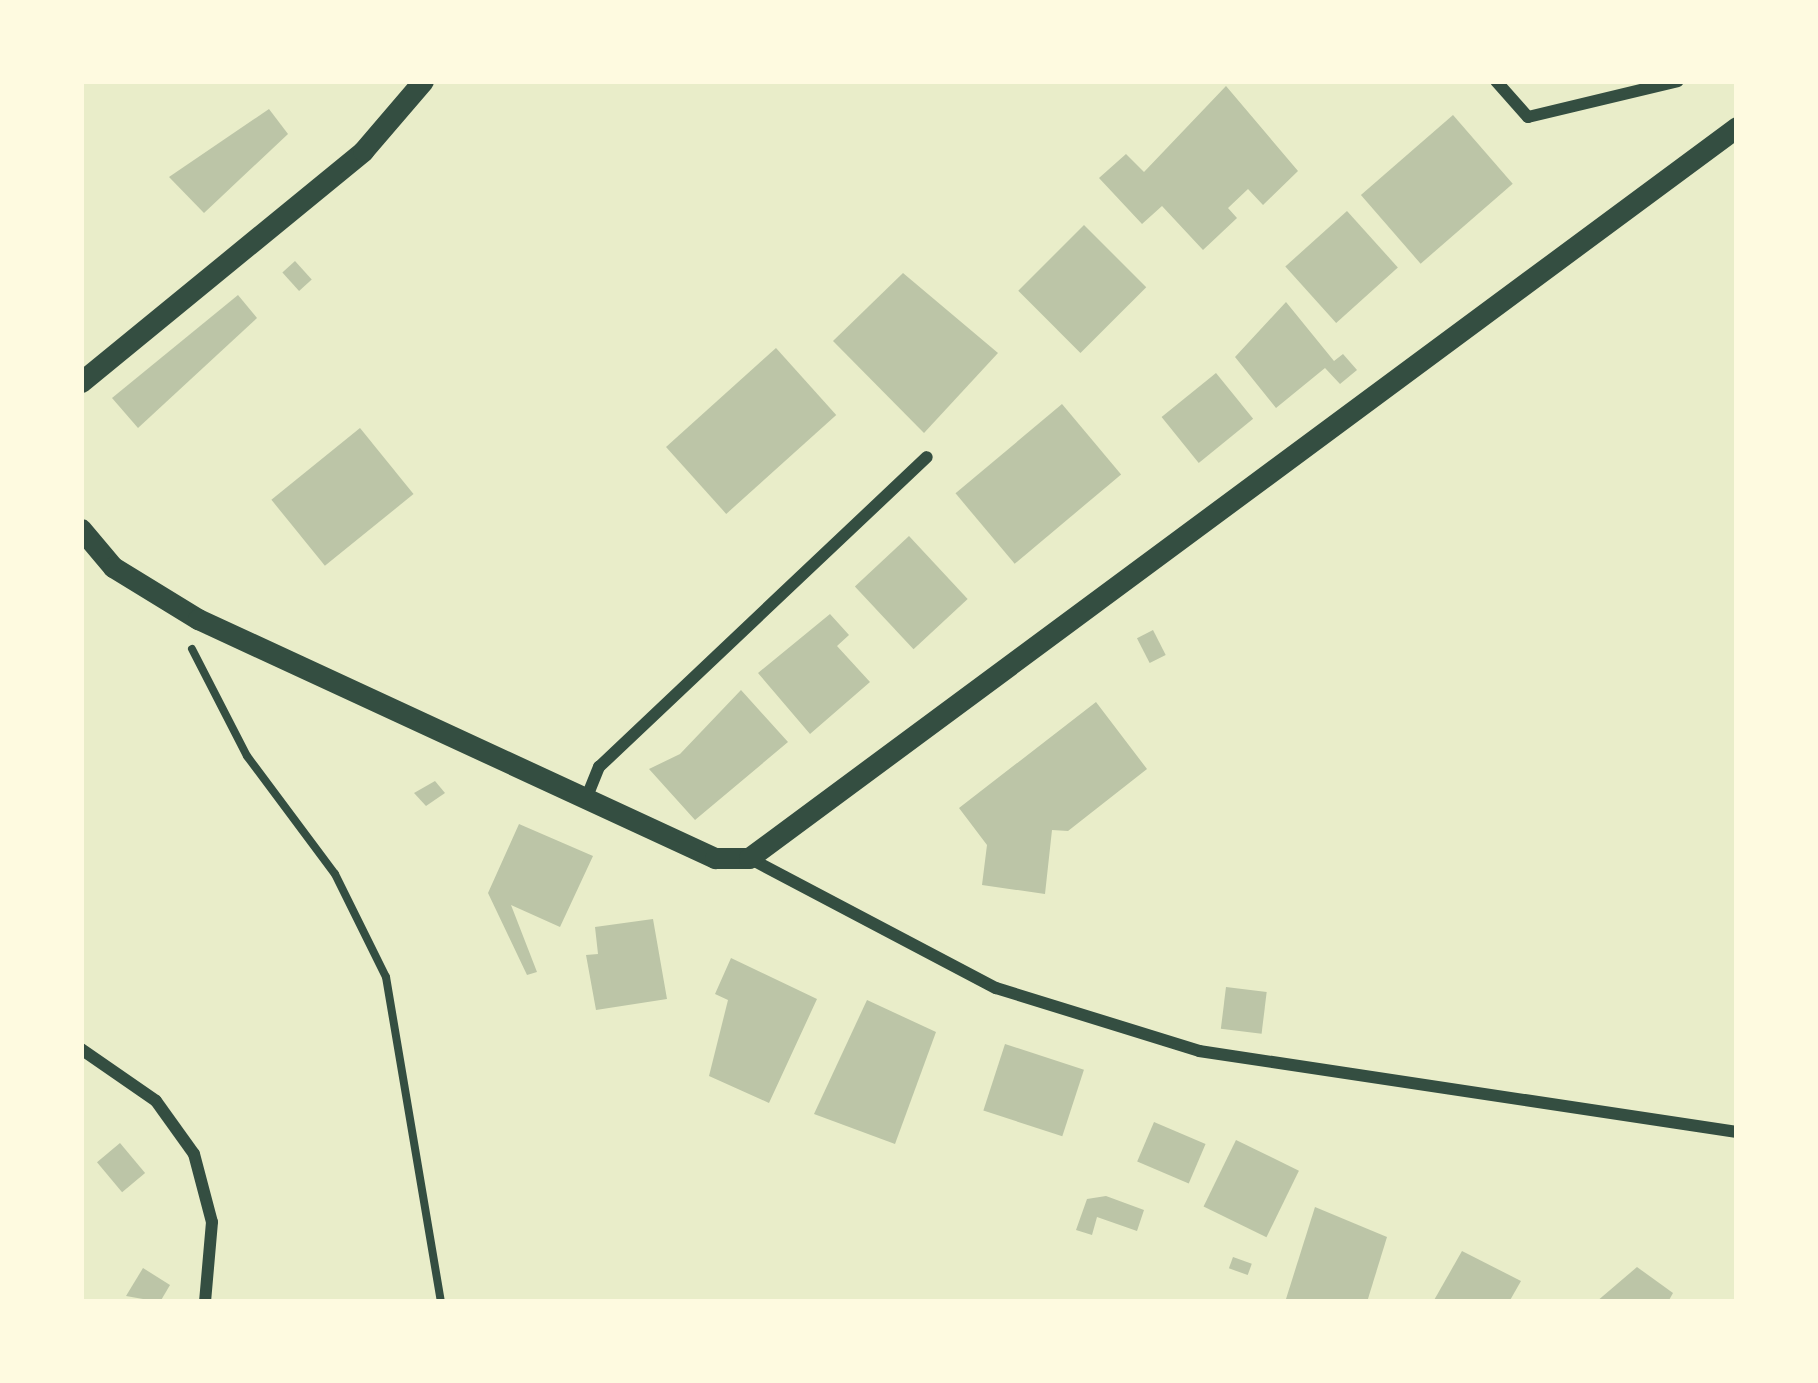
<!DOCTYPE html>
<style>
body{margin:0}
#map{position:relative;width:1818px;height:1383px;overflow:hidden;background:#e9edc9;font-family:Montserrat,sans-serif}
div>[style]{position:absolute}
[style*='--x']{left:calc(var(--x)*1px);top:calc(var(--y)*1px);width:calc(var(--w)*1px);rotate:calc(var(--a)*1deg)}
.building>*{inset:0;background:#bcc5a7;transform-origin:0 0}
.path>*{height:8px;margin:-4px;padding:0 4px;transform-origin:4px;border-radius:4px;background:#344e41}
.minor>*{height:12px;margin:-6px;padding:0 6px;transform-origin:6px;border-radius:6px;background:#344e41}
.tertiary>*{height:21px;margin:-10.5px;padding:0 10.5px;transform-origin:10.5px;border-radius:10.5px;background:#344e41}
span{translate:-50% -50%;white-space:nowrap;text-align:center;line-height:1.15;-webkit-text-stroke:9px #fefae0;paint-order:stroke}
.frame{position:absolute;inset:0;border:84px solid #fefae0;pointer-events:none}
</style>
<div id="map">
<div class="building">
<div style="clip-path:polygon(1226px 86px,1298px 171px,1263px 205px,1248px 189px,1228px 208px,1237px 218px,1203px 250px,1162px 206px,1142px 224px,1099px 178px,1126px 154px,1144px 172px)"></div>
<div style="clip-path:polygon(269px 109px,288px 134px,204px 213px,169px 177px)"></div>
<div style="left:1453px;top:115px;width:91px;height:122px;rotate:49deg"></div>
<div style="left:1347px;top:211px;width:76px;height:83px;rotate:48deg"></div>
<div style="left:1084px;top:225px;width:88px;height:93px;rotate:45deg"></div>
<div style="left:295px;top:261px;width:25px;height:17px;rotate:48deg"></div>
<div style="clip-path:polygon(903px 273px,998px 353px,924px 433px,833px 341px)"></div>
<div style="clip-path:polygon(238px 295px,257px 318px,138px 428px,112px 398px)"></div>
<div style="clip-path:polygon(1286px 302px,1334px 361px,1343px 354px,1357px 370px,1340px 384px,1325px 368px,1276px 408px,1235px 357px)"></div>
<div style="left:776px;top:348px;width:90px;height:148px;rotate:48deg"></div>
<div style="left:1216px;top:373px;width:59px;height:70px;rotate:51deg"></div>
<div style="left:1062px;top:404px;width:92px;height:139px;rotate:50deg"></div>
<div style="left:360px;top:428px;width:85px;height:114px;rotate:51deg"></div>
<div style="left:909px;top:536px;width:86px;height:74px;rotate:47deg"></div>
<div style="clip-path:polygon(830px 614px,849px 635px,837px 646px,870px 682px,810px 734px,758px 673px)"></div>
<div style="left:1153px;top:630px;width:28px;height:18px;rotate:63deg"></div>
<div style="clip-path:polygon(741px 690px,788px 742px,695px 820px,649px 769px,680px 754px)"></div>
<div style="clip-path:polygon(1096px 702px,1147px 769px,1068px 831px,1052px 830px,1045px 894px,982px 885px,987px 845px,959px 808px)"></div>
<div style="clip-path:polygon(435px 781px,445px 793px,426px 806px,414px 793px)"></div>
<div style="clip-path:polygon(519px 824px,593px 856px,560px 927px,511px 905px,537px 972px,527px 975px,488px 893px)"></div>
<div style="clip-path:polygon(653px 919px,667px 999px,596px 1010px,586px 955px,598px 954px,595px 927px)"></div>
<div style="clip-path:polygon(731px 958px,817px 999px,769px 1103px,709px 1076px,728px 1000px,715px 994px)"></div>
<div style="left:1226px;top:987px;width:41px;height:42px;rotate:7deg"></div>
<div style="clip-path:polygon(867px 1000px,936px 1032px,895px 1144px,814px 1114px)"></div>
<div style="left:1005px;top:1044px;width:83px;height:70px;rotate:18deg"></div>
<div style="left:1154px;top:1122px;width:56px;height:43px;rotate:23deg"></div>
<div style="left:1236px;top:1140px;width:70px;height:74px;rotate:26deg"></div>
<div style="left:120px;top:1143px;width:39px;height:30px;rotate:50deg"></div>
<div style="clip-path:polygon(1106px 1196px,1144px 1210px,1137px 1231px,1097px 1217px,1092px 1235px,1076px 1230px,1087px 1199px)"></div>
<div style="clip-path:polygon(1315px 1207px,1387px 1237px,1367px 1302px,1286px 1299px)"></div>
<div style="clip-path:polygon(1462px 1251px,1521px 1281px,1509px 1302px,1433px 1302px)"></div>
<div style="left:1233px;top:1257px;width:20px;height:12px;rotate:20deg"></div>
<div style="clip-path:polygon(1637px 1267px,1673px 1293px,1668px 1302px,1596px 1302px)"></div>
<div style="clip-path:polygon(143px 1268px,170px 1285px,160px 1302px,126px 1296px)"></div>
</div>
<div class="path">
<div style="--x:192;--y:649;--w:120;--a:62.8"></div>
<div style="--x:247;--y:756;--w:147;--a:53.3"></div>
<div style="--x:335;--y:874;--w:115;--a:63.7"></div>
<div style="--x:386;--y:977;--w:330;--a:80.4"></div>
</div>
<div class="minor">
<div style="--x:1496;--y:81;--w:48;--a:48.4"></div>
<div style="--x:1528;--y:117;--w:154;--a:-13.5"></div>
<div style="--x:586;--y:799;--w:35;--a:-68"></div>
<div style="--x:599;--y:767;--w:451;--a:-43.4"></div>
<div style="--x:749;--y:858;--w:279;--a:27.8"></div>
<div style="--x:996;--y:988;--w:213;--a:17.2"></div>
<div style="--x:1199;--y:1051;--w:544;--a:8.56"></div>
<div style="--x:81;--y:1049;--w:91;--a:34.7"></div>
<div style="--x:156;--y:1101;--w:65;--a:54.4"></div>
<div style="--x:194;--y:1154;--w:70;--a:75.2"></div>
<div style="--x:212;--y:1222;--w:80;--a:95"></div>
</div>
<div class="tertiary">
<div style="--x:81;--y:382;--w:365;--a:-39.3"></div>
<div style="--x:363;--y:151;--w:92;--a:-49.4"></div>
<div style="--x:81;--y:529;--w:50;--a:49.9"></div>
<div style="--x:113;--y:567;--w:100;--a:31.5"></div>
<div style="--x:198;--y:619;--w:570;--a:24.81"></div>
<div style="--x:715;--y:858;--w:34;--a:0"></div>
<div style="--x:749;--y:858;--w:1229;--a:-36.5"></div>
</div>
<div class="frame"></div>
</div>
